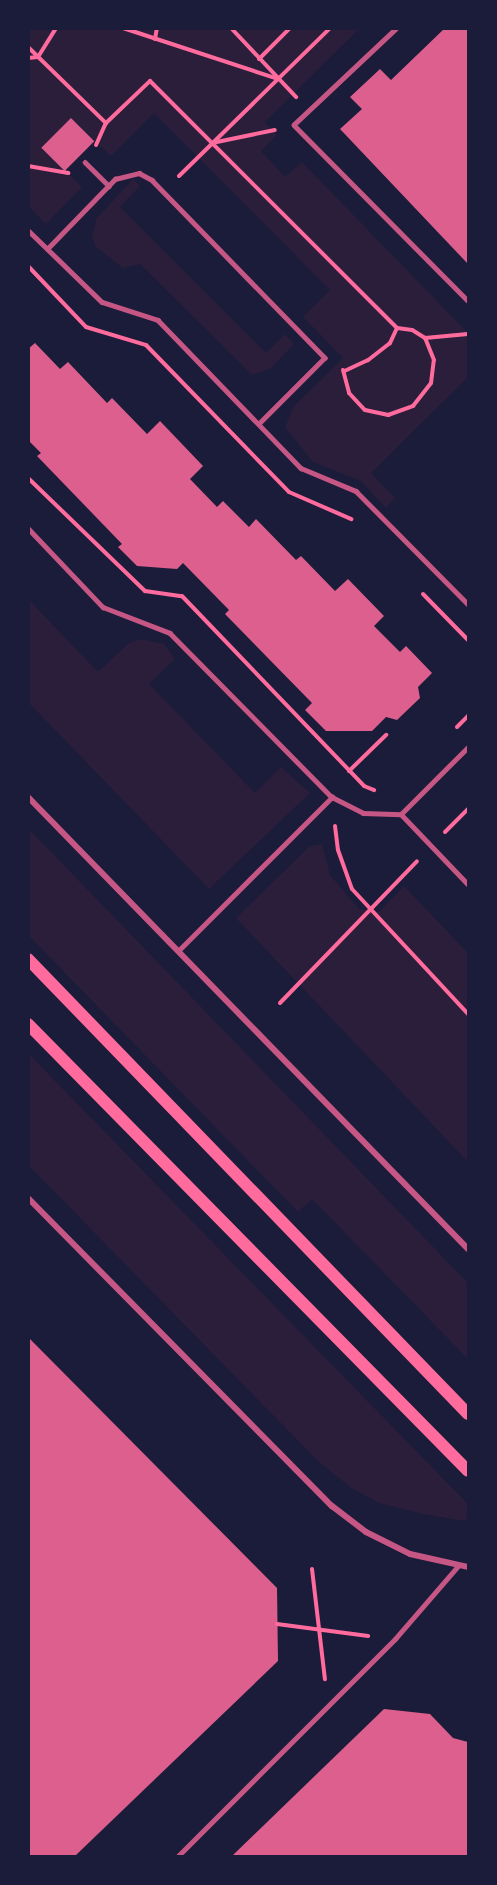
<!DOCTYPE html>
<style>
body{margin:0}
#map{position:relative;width:497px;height:1885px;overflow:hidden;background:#1b1b3a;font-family:"Fira Sans",sans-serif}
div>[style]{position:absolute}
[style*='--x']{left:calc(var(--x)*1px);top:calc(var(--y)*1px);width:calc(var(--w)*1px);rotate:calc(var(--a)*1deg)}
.green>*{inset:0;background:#2a1e3b}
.building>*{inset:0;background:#dd5f8e;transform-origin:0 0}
.path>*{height:4px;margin:-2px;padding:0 2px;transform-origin:2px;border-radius:2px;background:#ff6b9d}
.service>*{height:4.5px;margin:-2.25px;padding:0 2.25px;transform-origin:2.25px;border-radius:2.25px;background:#c65784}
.minor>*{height:6px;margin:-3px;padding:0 3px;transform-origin:3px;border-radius:3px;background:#c65784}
.secondary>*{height:12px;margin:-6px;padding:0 6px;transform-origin:6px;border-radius:6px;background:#ff6b9d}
span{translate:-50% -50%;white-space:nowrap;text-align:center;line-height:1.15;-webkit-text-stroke:4.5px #1b1b3a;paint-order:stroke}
.frame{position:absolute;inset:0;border:30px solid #1b1b3a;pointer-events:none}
</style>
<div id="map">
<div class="green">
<div style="clip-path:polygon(29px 29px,359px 29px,265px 122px,277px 135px,261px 151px,285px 177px,302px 162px,468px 333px,468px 377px,371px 473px,395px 498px,386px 508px,361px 481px,313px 462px,285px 427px,294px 406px,343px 358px,303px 317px,330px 290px,154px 113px,111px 156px,71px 118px,42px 148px,82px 187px,46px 224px,29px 207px)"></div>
<div style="clip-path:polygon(133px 179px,140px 186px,120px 207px,266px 353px,285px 334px,294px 344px,270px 369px,252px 375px,140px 264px,123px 268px,96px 247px,92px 238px,96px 219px)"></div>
<div style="clip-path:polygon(29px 600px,98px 672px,129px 643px,141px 639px,164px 644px,175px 659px,149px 684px,255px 793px,281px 767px,310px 793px,209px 889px,29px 703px)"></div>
<div style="clip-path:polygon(28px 828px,468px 1283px,468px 1359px,312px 1199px,298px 1212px,29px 936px)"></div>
<div style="clip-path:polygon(322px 844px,330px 875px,359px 909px,379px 912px,404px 886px,468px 953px,468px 1162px,236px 918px,310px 846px)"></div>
<div style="clip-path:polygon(28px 1053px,468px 1504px,468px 1517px,464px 1521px,423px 1514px,379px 1503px,350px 1487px,320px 1463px,29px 1166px)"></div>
</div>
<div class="building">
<div style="clip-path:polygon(445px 28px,468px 28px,468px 264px,340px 129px,362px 109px,350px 97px,380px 69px,391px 80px)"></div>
<div style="left:71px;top:118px;width:33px;height:42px;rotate:45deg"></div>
<div style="clip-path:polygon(35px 343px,60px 369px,68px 362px,107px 403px,112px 398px,147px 434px,160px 421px,203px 466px,190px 479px,217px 507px,223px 501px,249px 527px,256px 519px,296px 560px,301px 556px,335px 591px,348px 579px,384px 616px,374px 626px,400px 652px,406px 646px,432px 673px,418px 687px,420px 698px,397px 720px,386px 717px,372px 731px,326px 731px,305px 710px,312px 703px,225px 614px,229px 610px,183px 563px,177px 569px,137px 566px,118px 547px,122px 544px,37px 456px,41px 453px,28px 440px,28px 349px)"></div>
<div style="clip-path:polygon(28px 1337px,277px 1588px,278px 1661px,75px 1856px,28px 1856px)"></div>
<div style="clip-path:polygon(384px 1709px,430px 1714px,453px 1738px,468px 1742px,468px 1856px,232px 1856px)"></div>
</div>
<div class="path">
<div style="--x:123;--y:28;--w:163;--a:18.2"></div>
<div style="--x:231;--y:28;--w:95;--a:46.7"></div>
<div style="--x:155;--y:39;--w:11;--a:-80"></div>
<div style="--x:28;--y:47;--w:109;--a:44.3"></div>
<div style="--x:106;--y:123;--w:61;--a:-43.7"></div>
<div style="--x:150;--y:81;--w:349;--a:45"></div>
<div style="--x:28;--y:58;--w:10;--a:-6"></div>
<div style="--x:38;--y:57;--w:34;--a:-58"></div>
<div style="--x:259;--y:59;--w:44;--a:-45"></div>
<div style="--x:212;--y:143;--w:64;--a:-11.7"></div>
<div style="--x:96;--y:145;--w:24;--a:-66"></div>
<div style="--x:28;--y:166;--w:41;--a:9.9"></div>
<div style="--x:179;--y:176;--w:211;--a:-44.4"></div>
<div style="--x:28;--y:266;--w:84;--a:46.4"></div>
<div style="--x:86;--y:327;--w:63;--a:16.7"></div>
<div style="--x:146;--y:345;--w:205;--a:45.8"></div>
<div style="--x:289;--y:492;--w:68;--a:23.5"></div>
<div style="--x:425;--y:338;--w:43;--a:-5.3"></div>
<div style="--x:343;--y:370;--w:24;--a:75"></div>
<div style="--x:349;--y:393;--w:23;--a:47"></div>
<div style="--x:365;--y:410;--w:24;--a:12"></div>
<div style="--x:388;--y:415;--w:27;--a:-20"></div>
<div style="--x:413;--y:406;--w:29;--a:-52"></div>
<div style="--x:431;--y:383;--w:23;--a:-83"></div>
<div style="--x:434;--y:360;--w:24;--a:-112"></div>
<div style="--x:425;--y:338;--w:15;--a:-148"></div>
<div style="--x:412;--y:330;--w:15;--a:-172"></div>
<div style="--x:397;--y:328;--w:17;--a:115"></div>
<div style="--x:390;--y:343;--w:28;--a:142"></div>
<div style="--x:368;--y:360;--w:26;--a:155"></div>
<div style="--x:28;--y:478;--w:163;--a:44"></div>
<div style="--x:145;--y:591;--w:37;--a:8"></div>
<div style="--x:182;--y:596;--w:263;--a:46.2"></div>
<div style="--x:364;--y:786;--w:11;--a:22"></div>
<div style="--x:423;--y:594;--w:64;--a:45.6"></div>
<div style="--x:457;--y:727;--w:16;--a:-45"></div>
<div style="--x:349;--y:771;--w:52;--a:-44.2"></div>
<div style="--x:335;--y:826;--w:24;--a:83"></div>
<div style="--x:338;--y:850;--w:41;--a:70.3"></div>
<div style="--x:352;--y:889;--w:171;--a:47.1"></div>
<div style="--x:445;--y:832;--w:33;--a:-45"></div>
<div style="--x:280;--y:1003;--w:197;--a:-46"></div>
<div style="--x:312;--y:1569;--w:111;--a:83.3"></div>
<div style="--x:277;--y:1624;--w:92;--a:7.5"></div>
</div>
<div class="service">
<div style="--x:397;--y:28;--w:141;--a:136.7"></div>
<div style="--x:294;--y:125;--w:247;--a:45.3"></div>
<div style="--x:85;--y:162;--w:34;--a:45"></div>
<div style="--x:28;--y:230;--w:103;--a:44.2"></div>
<div style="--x:102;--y:302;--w:59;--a:17.8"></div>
<div style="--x:158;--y:320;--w:206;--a:46"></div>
<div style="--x:301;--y:468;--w:60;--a:22.7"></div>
<div style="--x:356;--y:491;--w:159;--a:45.3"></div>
<div style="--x:47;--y:249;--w:98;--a:-45.8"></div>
<div style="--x:115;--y:179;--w:25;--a:-14"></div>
<div style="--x:139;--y:173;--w:15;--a:28"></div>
<div style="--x:152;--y:180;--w:248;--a:45.8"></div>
<div style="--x:325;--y:358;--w:92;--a:135"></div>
<div style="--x:28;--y:528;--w:109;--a:46.5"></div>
<div style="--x:103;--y:607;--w:72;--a:21.2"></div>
<div style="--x:170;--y:633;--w:231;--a:45.4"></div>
<div style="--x:401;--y:814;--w:97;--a:46.3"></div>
<div style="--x:178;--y:951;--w:218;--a:-45"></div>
<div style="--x:332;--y:797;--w:35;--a:27"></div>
<div style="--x:363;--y:813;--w:38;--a:2"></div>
<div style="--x:401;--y:814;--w:95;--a:-45"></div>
<div style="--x:178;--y:1856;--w:307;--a:-45"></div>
<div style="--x:395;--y:1639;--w:96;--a:-49.2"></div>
</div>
<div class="minor">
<div style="--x:28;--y:797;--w:631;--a:45.77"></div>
<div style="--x:28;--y:1198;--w:433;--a:45.4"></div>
<div style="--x:332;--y:1506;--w:43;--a:37.4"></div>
<div style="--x:366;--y:1532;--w:49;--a:26.6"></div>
<div style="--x:410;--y:1554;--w:59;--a:12.6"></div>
</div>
<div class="secondary">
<div style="--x:28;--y:959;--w:633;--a:45.96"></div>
<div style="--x:28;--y:1024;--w:627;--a:45.45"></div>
</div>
<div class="frame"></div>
</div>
